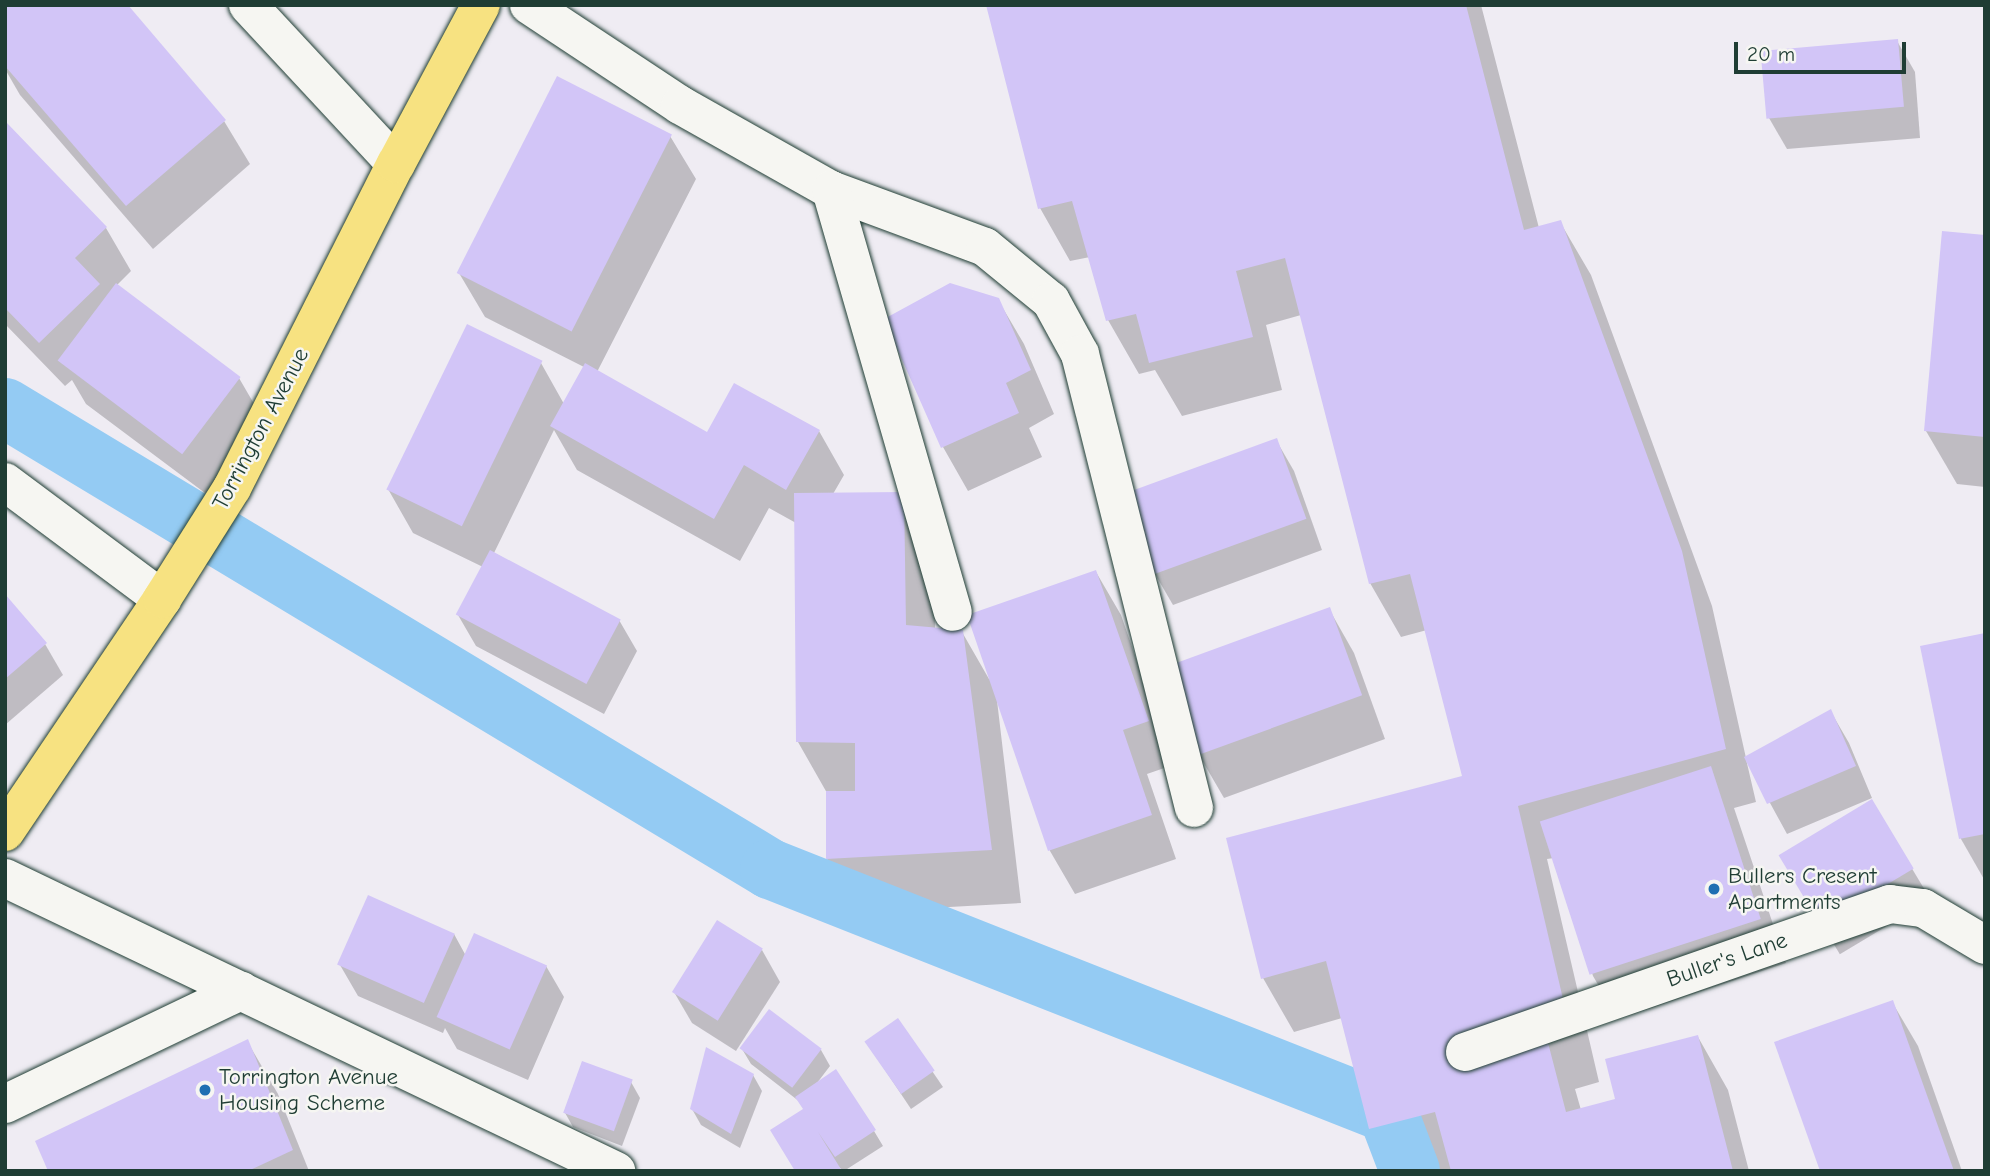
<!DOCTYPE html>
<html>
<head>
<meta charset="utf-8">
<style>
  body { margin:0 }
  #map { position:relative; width:1990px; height:1176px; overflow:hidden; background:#efecf3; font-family:"Comic Neue",sans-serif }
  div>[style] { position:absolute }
  .shadow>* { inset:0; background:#0003; transform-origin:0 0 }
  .canal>* { height:60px; margin:-30px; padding:0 30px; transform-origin:30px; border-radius:30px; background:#94cbf3 }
  .building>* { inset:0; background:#d2c5f7; transform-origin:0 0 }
  .roads { filter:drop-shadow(0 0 2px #1f3d34) drop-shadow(0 0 2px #1f3d34) }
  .minor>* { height:38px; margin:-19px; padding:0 19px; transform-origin:19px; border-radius:19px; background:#f6f6f2 }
  .major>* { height:38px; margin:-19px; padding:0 19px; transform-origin:19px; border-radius:19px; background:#f7e281 }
  .dots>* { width:19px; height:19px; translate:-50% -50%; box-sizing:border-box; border:4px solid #f6f6f2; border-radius:50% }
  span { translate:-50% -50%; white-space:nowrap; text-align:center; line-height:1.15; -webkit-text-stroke:5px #f6f6f2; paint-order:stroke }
  .street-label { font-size:23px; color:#1f3d34 }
  .poi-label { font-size:23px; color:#1f3d34 }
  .left { translate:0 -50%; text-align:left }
  .frame { position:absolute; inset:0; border:7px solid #1f3d34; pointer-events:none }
  .scale { position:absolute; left:1734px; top:42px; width:172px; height:32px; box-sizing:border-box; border:4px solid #1f3d34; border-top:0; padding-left:9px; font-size:21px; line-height:24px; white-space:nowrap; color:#1f3d34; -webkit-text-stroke:5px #f6f6f2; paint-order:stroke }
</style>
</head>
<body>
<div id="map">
  <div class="shadow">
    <div style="clip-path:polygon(5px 5px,224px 121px,250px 164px,153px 249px,20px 95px,5px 69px)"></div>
    <div style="clip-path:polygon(988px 5px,1481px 5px,1539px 228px,1560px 222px,1591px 275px,1712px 606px,1746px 758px,1831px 712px,1849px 743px,1872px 798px,1787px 834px,1746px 759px,1756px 802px,1734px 808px,1786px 963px,1618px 1019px,1593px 976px,1554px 858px,1547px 859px,1599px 1082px,1575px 1089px,1581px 1110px,1617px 1100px,1698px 1037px,1728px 1090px,1749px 1171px,1395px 1171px,1370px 1129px,1342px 1018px,1294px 1032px,1263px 978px,1465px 778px,1427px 630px,1401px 637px,1370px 583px,1301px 315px,1266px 325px,1282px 390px,1182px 416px,1155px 370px,1139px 374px,1108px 320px,1090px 257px,1070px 261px,1040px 208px)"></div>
    <div style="clip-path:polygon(1897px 41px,1915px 72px,1920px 138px,1787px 149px,1769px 118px)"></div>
    <div style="clip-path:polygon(7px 126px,106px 228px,131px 271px,116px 286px,239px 378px,264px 421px,209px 496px,86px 404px,72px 380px,65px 386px,5px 324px)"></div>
    <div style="clip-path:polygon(670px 136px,696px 179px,597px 372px,708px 434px,819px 431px,844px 475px,833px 494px,903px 494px,934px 547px,935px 630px,962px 632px,989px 679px,1096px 572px,1121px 615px,1173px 765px,1147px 774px,1176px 859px,1075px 894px,1050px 851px,996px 692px,1021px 903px,858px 912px,827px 859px,827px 793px,798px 742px,796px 523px,769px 508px,740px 561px,577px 470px,554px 430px,494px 553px,619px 620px,637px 651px,604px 714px,476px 646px,458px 615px,483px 567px,413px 533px,388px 489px,541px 363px,564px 404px,584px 367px,485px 317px,459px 273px)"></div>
    <div style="clip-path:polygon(1985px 237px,1985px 487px,1957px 484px,1926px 431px)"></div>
    <div style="clip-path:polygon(998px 300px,1024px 344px,1054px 414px,1029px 428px,1042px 457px,968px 491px,943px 447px,886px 320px)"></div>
    <div style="clip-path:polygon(1276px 440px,1294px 471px,1322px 550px,1173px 605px,1155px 574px)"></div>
    <div style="clip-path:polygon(5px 597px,45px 644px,63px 675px,5px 725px)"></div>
    <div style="clip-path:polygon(1329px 609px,1354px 653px,1385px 739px,1224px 798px,1199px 755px)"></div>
    <div style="clip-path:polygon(1985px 635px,1985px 881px,1961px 839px,1922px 647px)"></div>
    <div style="left:1872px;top:802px;width:114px;height:106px;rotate:59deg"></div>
    <div style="clip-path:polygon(454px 934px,466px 956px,546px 966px,564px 997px,528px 1080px,457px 1049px,445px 1028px,443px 1033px,358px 996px,340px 965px)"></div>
    <div style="clip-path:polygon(762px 950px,780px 982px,736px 1051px,692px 1023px,674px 992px)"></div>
    <div style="clip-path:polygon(1892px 1002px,1918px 1046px,1962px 1171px,1822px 1171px)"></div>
    <div style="clip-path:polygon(898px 1021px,943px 1087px,911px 1109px,877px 1058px)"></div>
    <div style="clip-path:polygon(247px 1041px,278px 1094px,309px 1171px,50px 1171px)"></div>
    <div style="clip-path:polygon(742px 1049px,821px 1050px,830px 1066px,817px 1083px,874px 1131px,883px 1146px,844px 1171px,836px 1165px,800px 1102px,751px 1064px)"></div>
    <div style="clip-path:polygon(753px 1075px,762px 1091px,740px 1148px,701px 1125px,692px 1109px)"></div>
    <div style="clip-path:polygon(631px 1082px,640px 1098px,622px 1146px,573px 1127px,564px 1111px)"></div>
  </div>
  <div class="canal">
    <div style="left:5px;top:408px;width:893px;rotate:31.07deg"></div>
    <div style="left:770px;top:869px;width:664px;rotate:21.55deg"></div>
    <div style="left:1388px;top:1113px;width:62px;rotate:69.2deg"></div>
  </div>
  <div class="building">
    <div style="clip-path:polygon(5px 5px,128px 5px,226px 120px,126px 206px,5px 66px)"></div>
    <div style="clip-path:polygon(986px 5px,1466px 5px,1524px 230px,1561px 220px,1682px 551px,1726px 749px,1518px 806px,1570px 1029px,1546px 1035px,1566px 1112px,1615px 1099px,1605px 1059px,1698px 1035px,1733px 1171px,1451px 1171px,1435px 1112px,1369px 1129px,1326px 961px,1261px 979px,1226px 838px,1462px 776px,1410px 574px,1369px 584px,1285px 258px,1236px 271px,1253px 337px,1149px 363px,1136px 314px,1106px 321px,1072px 201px,1038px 209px)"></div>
    <div style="left:1898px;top:39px;width:68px;height:138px;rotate:85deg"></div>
    <div style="left:557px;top:76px;width:129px;height:221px;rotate:27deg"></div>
    <div style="clip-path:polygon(7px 123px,107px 227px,75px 258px,100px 284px,39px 343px,5px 308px)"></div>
    <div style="clip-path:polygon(1942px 231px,1985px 235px,1985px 437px,1924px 431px)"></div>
    <div style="left:116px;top:283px;width:156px;height:97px;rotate:37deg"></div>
    <div style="clip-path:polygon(950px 283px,999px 298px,1031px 370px,1006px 383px,1019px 413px,941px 448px,884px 319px)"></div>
    <div style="left:467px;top:324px;width:84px;height:184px;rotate:26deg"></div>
    <div style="clip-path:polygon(585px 363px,707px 432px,734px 383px,820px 430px,786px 490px,744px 465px,714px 519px,550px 426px)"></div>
    <div style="left:1277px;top:438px;width:86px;height:163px;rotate:70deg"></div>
    <div style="clip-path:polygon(904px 492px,906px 625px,963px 630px,992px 850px,826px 859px,826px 791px,855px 791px,855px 743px,796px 742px,794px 493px)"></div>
    <div style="left:490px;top:550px;width:148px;height:73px;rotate:28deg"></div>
    <div style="clip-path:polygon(1096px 570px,1149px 721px,1123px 730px,1152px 815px,1048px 851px,967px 615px)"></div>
    <div style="clip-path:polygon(5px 594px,47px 643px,5px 679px)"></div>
    <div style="left:1330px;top:607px;width:94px;height:176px;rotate:70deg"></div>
    <div style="clip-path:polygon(1985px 633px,1985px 834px,1959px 839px,1920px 646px)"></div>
    <div style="clip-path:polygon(1831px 709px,1856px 766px,1767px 804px,1744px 757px)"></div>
    <div style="left:1711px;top:766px;width:161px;height:180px;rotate:72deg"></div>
    <div style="left:1872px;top:799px;width:81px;height:109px;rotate:59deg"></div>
    <div style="left:368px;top:895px;width:95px;height:76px;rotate:24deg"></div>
    <div style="left:717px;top:920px;width:54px;height:85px;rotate:32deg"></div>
    <div style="left:474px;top:933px;width:80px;height:92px;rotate:24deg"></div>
    <div style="clip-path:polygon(1893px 1000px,1954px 1171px,1820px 1171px,1774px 1042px)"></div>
    <div style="left:769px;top:1009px;width:66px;height:49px;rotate:37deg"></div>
    <div style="left:898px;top:1018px;width:64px;height:41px;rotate:55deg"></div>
    <div style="clip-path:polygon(248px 1039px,293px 1150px,248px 1171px,48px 1171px,35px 1141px)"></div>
    <div style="clip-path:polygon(706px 1047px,754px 1074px,731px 1134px,690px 1109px)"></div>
    <div style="left:582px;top:1061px;width:54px;height:55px;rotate:20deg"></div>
    <div style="clip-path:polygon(836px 1069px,876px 1130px,835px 1157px,818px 1132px,842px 1171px,795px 1171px,770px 1130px,803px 1109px,795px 1097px)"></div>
  </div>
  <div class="roads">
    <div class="minor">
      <div style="left:248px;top:5px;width:217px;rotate:47.1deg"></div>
      <div style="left:529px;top:5px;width:181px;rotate:33.5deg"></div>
      <div style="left:680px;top:105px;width:173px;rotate:29.4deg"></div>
      <div style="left:831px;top:190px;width:164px;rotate:20.3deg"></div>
      <div style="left:985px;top:247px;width:85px;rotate:39.3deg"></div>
      <div style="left:1051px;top:301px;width:60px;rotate:61.3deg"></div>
      <div style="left:1080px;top:354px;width:468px;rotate:75.9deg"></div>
      <div style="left:831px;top:190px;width:439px;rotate:73.9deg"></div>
      <div style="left:5px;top:482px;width:196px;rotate:36.7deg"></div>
      <div style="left:5px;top:878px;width:678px;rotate:25.62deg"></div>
      <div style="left:1465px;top:1052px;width:450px;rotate:-19.2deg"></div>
      <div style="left:1890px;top:904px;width:33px;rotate:7deg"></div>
      <div style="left:1923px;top:908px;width:72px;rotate:30.8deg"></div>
      <div style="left:5px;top:1104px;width:262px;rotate:-25.6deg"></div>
    </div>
    <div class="major">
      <div style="left:5px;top:832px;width:281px;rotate:-56deg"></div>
      <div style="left:162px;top:599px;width:131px;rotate:-57.8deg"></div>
      <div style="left:232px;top:488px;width:363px;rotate:-63.2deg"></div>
      <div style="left:396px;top:164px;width:180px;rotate:-61.9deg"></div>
    </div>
  </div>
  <div class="dots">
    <div style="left:1714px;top:889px;background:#1f6fb2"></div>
    <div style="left:205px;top:1090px;background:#1f6fb2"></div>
  </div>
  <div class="street-label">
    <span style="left:261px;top:429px;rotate:-62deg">Torrington Avenue</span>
    <span style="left:1727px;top:960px;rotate:-19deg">Buller's Lane</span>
  </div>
  <div class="poi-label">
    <span class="left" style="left:1728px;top:889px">Bullers Cresent<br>Apartments</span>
    <span class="left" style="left:219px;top:1090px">Torrington Avenue<br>Housing Scheme</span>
  </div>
  <div class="frame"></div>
  <div class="scale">20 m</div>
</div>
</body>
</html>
